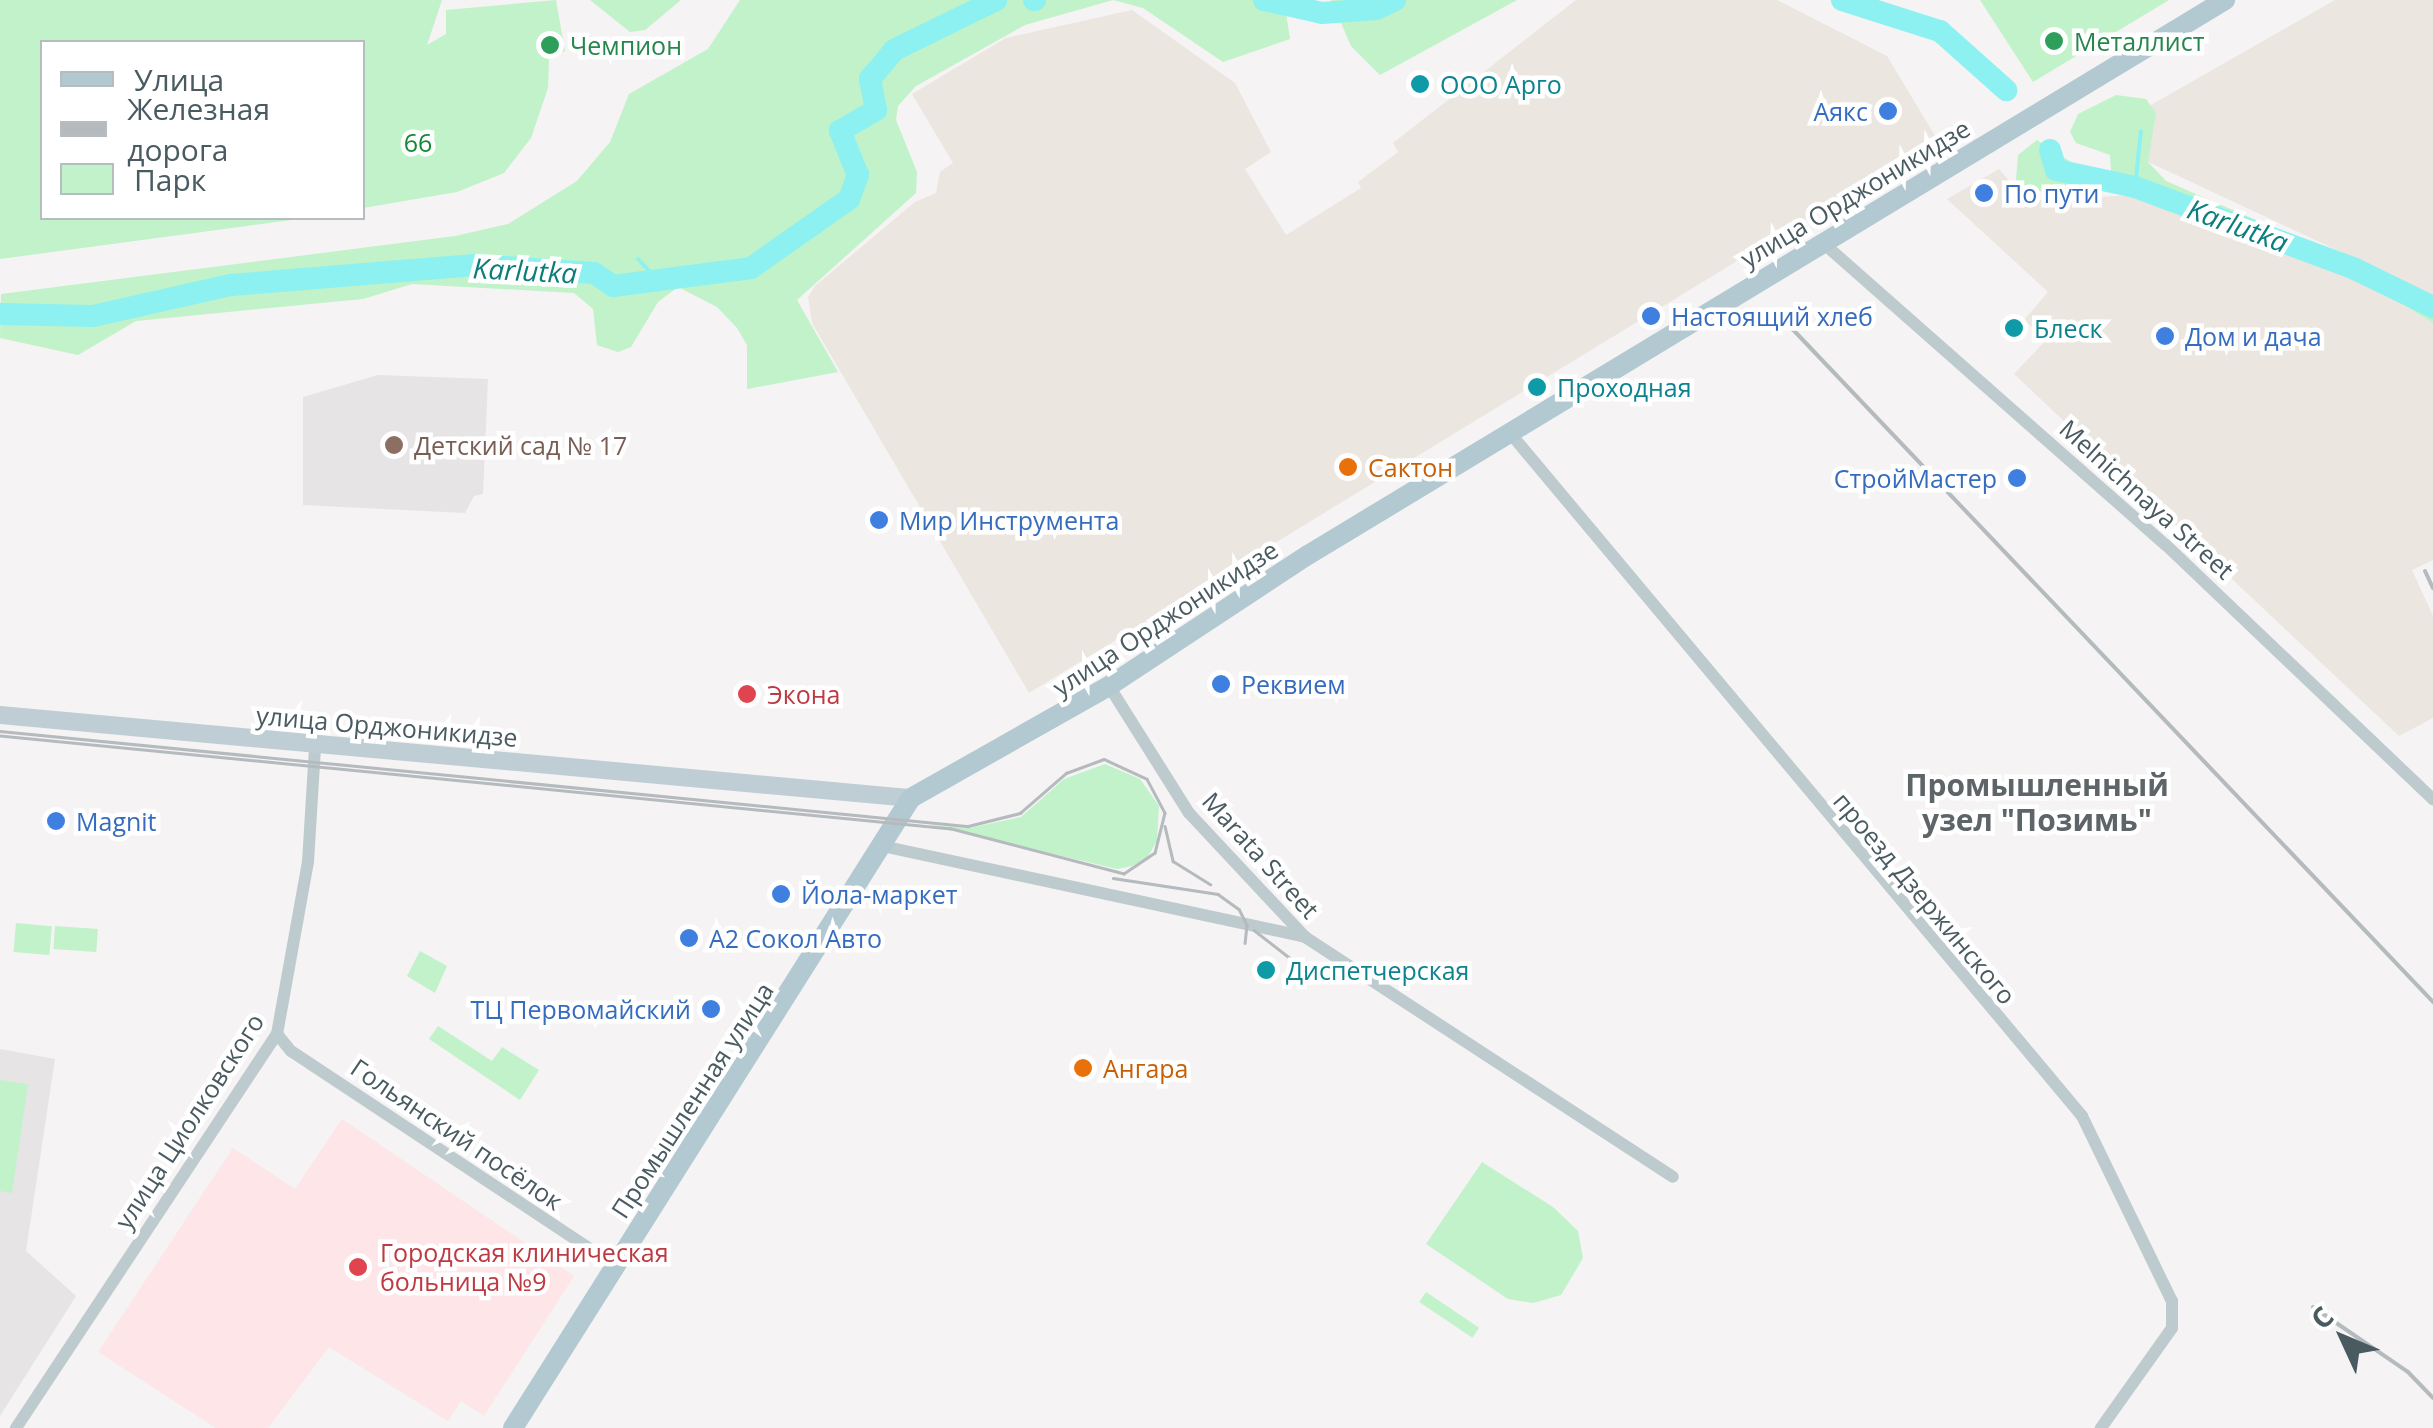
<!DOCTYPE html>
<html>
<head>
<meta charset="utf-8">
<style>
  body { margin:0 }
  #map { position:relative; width:2433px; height:1428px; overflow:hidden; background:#f5f3f3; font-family:"Open Sans",sans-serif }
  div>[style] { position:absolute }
  .commercial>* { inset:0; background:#ebe6e0 }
  .education>* { inset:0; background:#e6e4e5 }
  .medical>* { inset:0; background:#fde5e8 }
  .green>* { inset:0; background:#c1f2c9; transform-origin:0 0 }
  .stream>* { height:4px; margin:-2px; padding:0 2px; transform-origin:2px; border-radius:2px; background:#8cf1f0 }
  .river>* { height:22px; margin:-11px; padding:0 11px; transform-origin:11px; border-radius:11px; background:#8cf1f0 }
  .minor>* { height:12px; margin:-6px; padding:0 6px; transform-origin:6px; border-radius:6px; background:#bdcbcf }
  .secondary>* { height:18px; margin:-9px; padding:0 9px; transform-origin:9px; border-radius:9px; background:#beced4 }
  .primary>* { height:20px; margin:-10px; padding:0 10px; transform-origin:10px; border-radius:10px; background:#b2c9d2 }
  .tram>* { height:2.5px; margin:-1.25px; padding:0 1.25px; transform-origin:1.25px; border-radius:1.25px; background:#b4babd }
  .rail>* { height:4px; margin:-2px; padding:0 2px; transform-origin:2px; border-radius:2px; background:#b4babd }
  .dots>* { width:28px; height:28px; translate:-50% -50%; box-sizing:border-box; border:5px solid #fff; border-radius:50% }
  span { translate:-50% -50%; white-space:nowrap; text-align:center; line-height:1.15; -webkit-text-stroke:9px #fff; paint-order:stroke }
  .leisure-label { font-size:25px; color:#27864d }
  .left { translate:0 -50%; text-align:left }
  .culture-label { font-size:25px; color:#0d838f }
  .shop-label { font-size:25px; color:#366cbe }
  .right { translate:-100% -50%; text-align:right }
  .park-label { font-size:25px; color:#138934 }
  .street-label { font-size:25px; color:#495b61 }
  .education-label { font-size:25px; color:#785e54 }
  .food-label { font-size:25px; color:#c56008 }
  .health-label { font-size:25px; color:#be3a42 }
  .water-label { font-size:28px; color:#097e7c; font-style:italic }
  .quarter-label { font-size:30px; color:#5e6568; font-weight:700 }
  .legend { position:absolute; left:40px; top:40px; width:325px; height:180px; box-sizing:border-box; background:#fff; border:2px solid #b6bdc0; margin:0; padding:12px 18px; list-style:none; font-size:30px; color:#495b61 }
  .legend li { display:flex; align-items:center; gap:20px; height:50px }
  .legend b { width:50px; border:2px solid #b6bdc0 }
  .north { position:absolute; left:2293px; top:1288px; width:100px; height:100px; -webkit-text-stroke:8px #fff; paint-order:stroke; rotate:314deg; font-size:28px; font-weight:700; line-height:40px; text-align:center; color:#495b61 }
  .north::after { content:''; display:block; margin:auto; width:35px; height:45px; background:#495b61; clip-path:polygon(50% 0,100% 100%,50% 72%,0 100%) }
</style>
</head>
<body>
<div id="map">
  <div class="commercial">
    <div style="clip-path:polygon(1576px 0,1777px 0,1887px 56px,1937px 139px,1029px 693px,812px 323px,808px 297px,815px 286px,915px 202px,936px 193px,940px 172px,953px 163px,912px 94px,1006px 38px,1132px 10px,1235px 83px,1271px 152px,1245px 169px,1286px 235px,1361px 188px,1358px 182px,1398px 152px,1393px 143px)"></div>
    <div style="clip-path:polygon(2335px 0,2433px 0,2433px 295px,2125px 151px,2130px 117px)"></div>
    <div style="clip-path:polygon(1999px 169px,2026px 201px,2133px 195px,2253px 245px,2351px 273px,2433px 323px,2433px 560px,2412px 570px,2433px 616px,2433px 718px,2399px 736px,2014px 374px,2046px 340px,2024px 320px,2048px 292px,1947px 199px)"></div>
  </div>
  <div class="education">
    <div style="clip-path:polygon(378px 375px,488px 379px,483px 494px,474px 496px,465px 513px,303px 505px,303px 397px)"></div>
    <div style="clip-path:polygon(0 1049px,55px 1059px,26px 1251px,76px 1296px,0 1416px)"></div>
  </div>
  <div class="medical">
    <div style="clip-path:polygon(342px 1119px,574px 1276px,484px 1416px,461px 1401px,448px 1421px,329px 1347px,268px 1428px,216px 1428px,98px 1352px,233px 1148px,295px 1189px)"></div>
  </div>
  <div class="green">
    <div style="clip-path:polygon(0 0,442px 0,427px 45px,446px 34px,446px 10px,556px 0,565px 51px,549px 59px,548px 88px,531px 138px,504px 173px,457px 192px,363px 208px,362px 42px,42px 42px,42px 218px,306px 218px,0 259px)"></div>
    <div style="clip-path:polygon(590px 0,681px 0,645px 30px,630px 32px)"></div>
    <div style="clip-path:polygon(740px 0,1284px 0,1290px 39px,1223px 62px,1143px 8px,1113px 0,1025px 25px,916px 86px,898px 106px,896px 120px,917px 172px,916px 193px,797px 300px,838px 372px,747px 389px,747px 345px,737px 328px,717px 307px,678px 287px,658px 302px,631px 347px,618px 352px,597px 345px,593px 309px,574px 293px,412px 284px,363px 299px,136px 321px,78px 355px,0 338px,1px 294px,455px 236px,508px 224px,577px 181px,610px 142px,629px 94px,708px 49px)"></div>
    <div style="clip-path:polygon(1331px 0,1517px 0,1380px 75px,1351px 46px)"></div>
    <div style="clip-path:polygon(1980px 0,2169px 0,2033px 82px)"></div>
    <div style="clip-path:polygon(2116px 95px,2146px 99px,2156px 113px,2148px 162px,2166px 181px,2433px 297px,2433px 323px,2352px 273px,2253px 245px,2133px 195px,2091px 186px,2034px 192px,2016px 180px,2018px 155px,2037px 140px,2077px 166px,2104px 175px,2111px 170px,2110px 155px,2076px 143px,2070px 132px,2078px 114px)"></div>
    <div style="clip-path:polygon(1105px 764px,1140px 779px,1159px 806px,1157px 841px,1147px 858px,1132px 866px,1117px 869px,931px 825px,969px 828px,1021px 817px,1064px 779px)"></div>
    <div style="left:16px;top:923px;width:36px;height:29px;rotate:5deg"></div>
    <div style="left:55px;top:926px;width:43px;height:23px;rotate:4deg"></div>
    <div style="clip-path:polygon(420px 951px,447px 966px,435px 993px,407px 976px)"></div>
    <div style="clip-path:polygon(438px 1026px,492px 1061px,502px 1047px,539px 1070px,520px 1100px,429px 1039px)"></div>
    <div style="clip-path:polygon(0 1080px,28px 1084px,12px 1193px,0 1191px)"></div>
    <div style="clip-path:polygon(1482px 1162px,1553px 1207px,1578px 1231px,1583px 1258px,1561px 1295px,1533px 1303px,1508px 1299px,1426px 1244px)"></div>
    <div style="left:1426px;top:1292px;width:64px;height:12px;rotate:34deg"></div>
  </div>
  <div class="stream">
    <div style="left:2135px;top:187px;width:56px;rotate:-83.9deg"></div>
    <div style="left:638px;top:259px;width:25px;rotate:47deg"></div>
  </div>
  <div class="river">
    <div style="left:1034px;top:0;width:1px"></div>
    <div style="left:1264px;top:0;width:59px;rotate:12.6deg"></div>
    <div style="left:1322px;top:13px;width:54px;rotate:-4.2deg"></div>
    <div style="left:1376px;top:9px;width:21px;rotate:-25deg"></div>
    <div style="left:1842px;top:0;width:103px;rotate:17.6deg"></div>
    <div style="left:1940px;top:31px;width:89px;rotate:41.8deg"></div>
    <div style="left:2050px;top:150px;width:21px;rotate:73deg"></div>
    <div style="left:2056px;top:170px;width:81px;rotate:12.1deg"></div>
    <div style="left:2135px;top:187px;width:235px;rotate:20.4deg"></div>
    <div style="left:2355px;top:269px;width:87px;rotate:26deg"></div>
    <div style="left:0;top:314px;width:93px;rotate:1.2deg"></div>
    <div style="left:93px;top:316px;width:141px;rotate:-12.7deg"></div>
    <div style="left:231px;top:285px;width:244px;rotate:-4.7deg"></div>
    <div style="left:474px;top:265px;width:120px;rotate:3.8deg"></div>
    <div style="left:594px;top:273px;width:23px;rotate:34deg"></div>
    <div style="left:613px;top:286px;width:139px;rotate:-7.4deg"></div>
    <div style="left:751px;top:268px;width:120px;rotate:-35.1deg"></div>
    <div style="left:849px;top:199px;width:26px;rotate:-69deg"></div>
    <div style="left:858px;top:175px;width:48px;rotate:-112.2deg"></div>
    <div style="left:840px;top:131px;width:42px;rotate:-30.3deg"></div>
    <div style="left:876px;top:110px;width:32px;rotate:-101deg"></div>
    <div style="left:870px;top:79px;width:38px;rotate:-50deg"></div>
    <div style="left:894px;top:50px;width:114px;rotate:-26.1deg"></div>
  </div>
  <div class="minor">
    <div style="left:1822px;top:242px;width:458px;rotate:41.4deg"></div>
    <div style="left:2166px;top:545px;width:369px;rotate:43.6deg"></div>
    <div style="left:1510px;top:433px;width:891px;rotate:50.05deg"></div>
    <div style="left:2082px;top:1116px;width:206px;rotate:64.1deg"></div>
    <div style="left:2172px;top:1301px;width:27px;rotate:90deg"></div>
    <div style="left:2172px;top:1328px;width:123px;rotate:125.4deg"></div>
    <div style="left:1109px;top:686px;width:150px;rotate:57.8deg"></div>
    <div style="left:1189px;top:813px;width:170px;rotate:46.9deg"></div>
    <div style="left:1305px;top:937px;width:439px;rotate:33.1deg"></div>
    <div style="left:882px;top:846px;width:433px;rotate:12.1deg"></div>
    <div style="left:277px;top:1034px;width:22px;rotate:51deg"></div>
    <div style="left:291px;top:1051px;width:390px;rotate:33.5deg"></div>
    <div style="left:16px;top:1428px;width:473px;rotate:-56.5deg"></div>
    <div style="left:277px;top:1034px;width:175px;rotate:-79.8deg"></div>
    <div style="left:308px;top:862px;width:116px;rotate:-86.5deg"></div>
  </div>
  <div class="secondary">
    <div style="left:0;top:715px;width:915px;rotate:5.21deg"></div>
  </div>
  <div class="primary">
    <div style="left:513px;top:1428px;width:745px;rotate:-57.72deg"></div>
    <div style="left:911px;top:798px;width:227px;rotate:-29.5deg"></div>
    <div style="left:1109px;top:686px;width:238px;rotate:-33.4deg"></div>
    <div style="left:1308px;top:555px;width:1072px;rotate:-31.18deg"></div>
  </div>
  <div class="tram">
    <div style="left:0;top:731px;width:973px;rotate:5.61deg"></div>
    <div style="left:968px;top:826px;width:54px;rotate:-14deg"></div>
    <div style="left:1020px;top:813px;width:61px;rotate:-41deg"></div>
    <div style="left:1066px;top:773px;width:40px;rotate:-20.2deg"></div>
    <div style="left:1104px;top:759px;width:47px;rotate:24.9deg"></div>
    <div style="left:1147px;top:779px;width:38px;rotate:62deg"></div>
    <div style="left:1165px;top:813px;width:41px;rotate:104deg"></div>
    <div style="left:1155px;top:853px;width:37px;rotate:146deg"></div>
    <div style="left:1124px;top:874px;width:179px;rotate:-165.4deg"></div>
    <div style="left:951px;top:829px;width:956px;rotate:-174.41deg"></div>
    <div style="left:1165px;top:826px;width:36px;rotate:77deg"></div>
    <div style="left:1173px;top:861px;width:44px;rotate:31.9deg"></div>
    <div style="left:1113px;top:878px;width:106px;rotate:8.7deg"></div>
    <div style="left:1218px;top:894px;width:26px;rotate:36deg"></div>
    <div style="left:1239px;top:909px;width:18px;rotate:63deg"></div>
    <div style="left:1247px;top:925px;width:18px;rotate:96deg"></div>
    <div style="left:1254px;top:930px;width:57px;rotate:37.9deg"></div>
  </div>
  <div class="rail">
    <div style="left:1781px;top:317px;width:946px;rotate:46.41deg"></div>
    <div style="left:2425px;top:571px;width:19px;rotate:65deg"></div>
    <div style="left:2313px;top:1307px;width:115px;rotate:34.4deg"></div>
    <div style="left:2408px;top:1372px;width:36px;rotate:46deg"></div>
  </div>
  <div class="dots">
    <div style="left:2054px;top:41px;background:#2e9e5b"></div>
    <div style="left:550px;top:45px;background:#2e9e5b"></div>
    <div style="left:1420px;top:84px;background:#0f9aa8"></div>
    <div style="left:1888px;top:111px;background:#3f7fe0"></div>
    <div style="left:1984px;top:193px;background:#3f7fe0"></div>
    <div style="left:1651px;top:316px;background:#3f7fe0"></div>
    <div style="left:2014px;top:328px;background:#0f9aa8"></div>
    <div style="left:2165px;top:336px;background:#3f7fe0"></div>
    <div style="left:1537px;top:387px;background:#0f9aa8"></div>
    <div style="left:394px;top:445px;background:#8d6e63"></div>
    <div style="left:1348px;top:467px;background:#e8710a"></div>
    <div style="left:2017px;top:478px;background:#3f7fe0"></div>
    <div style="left:879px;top:520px;background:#3f7fe0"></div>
    <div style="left:1221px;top:684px;background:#3f7fe0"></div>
    <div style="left:747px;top:694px;background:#e0444e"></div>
    <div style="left:56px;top:821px;background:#3f7fe0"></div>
    <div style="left:781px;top:894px;background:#3f7fe0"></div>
    <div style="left:689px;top:938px;background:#3f7fe0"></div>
    <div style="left:1266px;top:970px;background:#0f9aa8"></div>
    <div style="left:711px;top:1009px;background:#3f7fe0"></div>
    <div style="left:1083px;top:1068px;background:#e8710a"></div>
    <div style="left:358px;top:1267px;background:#e0444e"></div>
  </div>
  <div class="leisure-label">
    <span class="left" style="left:2074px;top:41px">Металлист</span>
    <span class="left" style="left:570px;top:45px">Чемпион</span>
  </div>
  <div class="culture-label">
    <span class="left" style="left:1440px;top:84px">ООО Арго</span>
    <span class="left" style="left:2034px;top:328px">Блеск</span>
    <span class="left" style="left:1557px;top:387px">Проходная</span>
    <span class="left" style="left:1286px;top:970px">Диспетчерская</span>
  </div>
  <div class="shop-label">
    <span class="right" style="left:1868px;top:111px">Аякс</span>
    <span class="left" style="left:2004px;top:193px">По пути</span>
    <span class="left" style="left:1671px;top:316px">Настоящий хлеб</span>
    <span class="left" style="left:2185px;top:336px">Дом и дача</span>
    <span class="right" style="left:1997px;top:478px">СтройМастер</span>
    <span class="left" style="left:899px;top:520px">Мир Инструмента</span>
    <span class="left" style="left:1241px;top:684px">Реквием</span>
    <span class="left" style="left:76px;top:821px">Magnit</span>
    <span class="left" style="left:801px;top:894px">Йола-маркет</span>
    <span class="left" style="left:709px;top:938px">А2 Сокол Авто</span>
    <span class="right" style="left:691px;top:1009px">ТЦ Первомайский</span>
  </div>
  <div class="park-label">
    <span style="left:418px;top:142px">66</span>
  </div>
  <div class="street-label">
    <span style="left:1855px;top:193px;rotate:-31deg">улица Орджоникидзе</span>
    <span style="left:2147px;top:499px;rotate:42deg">Melnichnaya Street</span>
    <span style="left:1165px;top:618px;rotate:-33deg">улица Орджоникидзе</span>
    <span style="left:387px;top:726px;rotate:5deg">улица Орджоникидзе</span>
    <span style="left:1261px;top:855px;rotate:48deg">Marata Street</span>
    <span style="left:1925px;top:898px;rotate:50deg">проезд Дзержинского</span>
    <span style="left:692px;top:1100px;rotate:-57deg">Промышленная улица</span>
    <span style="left:189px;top:1121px;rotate:-57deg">улица Циолковского</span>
    <span style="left:457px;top:1134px;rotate:34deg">Гольянский посёлок</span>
  </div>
  <div class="education-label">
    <span class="left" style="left:414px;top:445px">Детский сад № 17</span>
  </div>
  <div class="food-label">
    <span class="left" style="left:1368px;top:467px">Сактон</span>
    <span class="left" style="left:1103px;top:1068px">Ангара</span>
  </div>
  <div class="health-label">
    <span class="left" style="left:767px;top:694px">Экона</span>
    <span class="left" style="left:380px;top:1267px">Городская клиническая<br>больница №9</span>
  </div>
  <div class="water-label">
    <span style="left:2238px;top:225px;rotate:20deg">Karlutka</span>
    <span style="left:525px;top:270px;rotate:3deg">Karlutka</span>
  </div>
  <div class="quarter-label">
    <span style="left:2037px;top:802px">Промышленный<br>узел "Позимь"</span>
  </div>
  <ul class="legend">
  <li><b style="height:12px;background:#b2c9d2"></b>Улица</li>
  <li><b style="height:12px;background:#b4babd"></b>Железная дорога</li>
  <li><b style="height:28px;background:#c1f2c9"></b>Парк</li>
  </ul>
  <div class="north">С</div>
</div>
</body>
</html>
